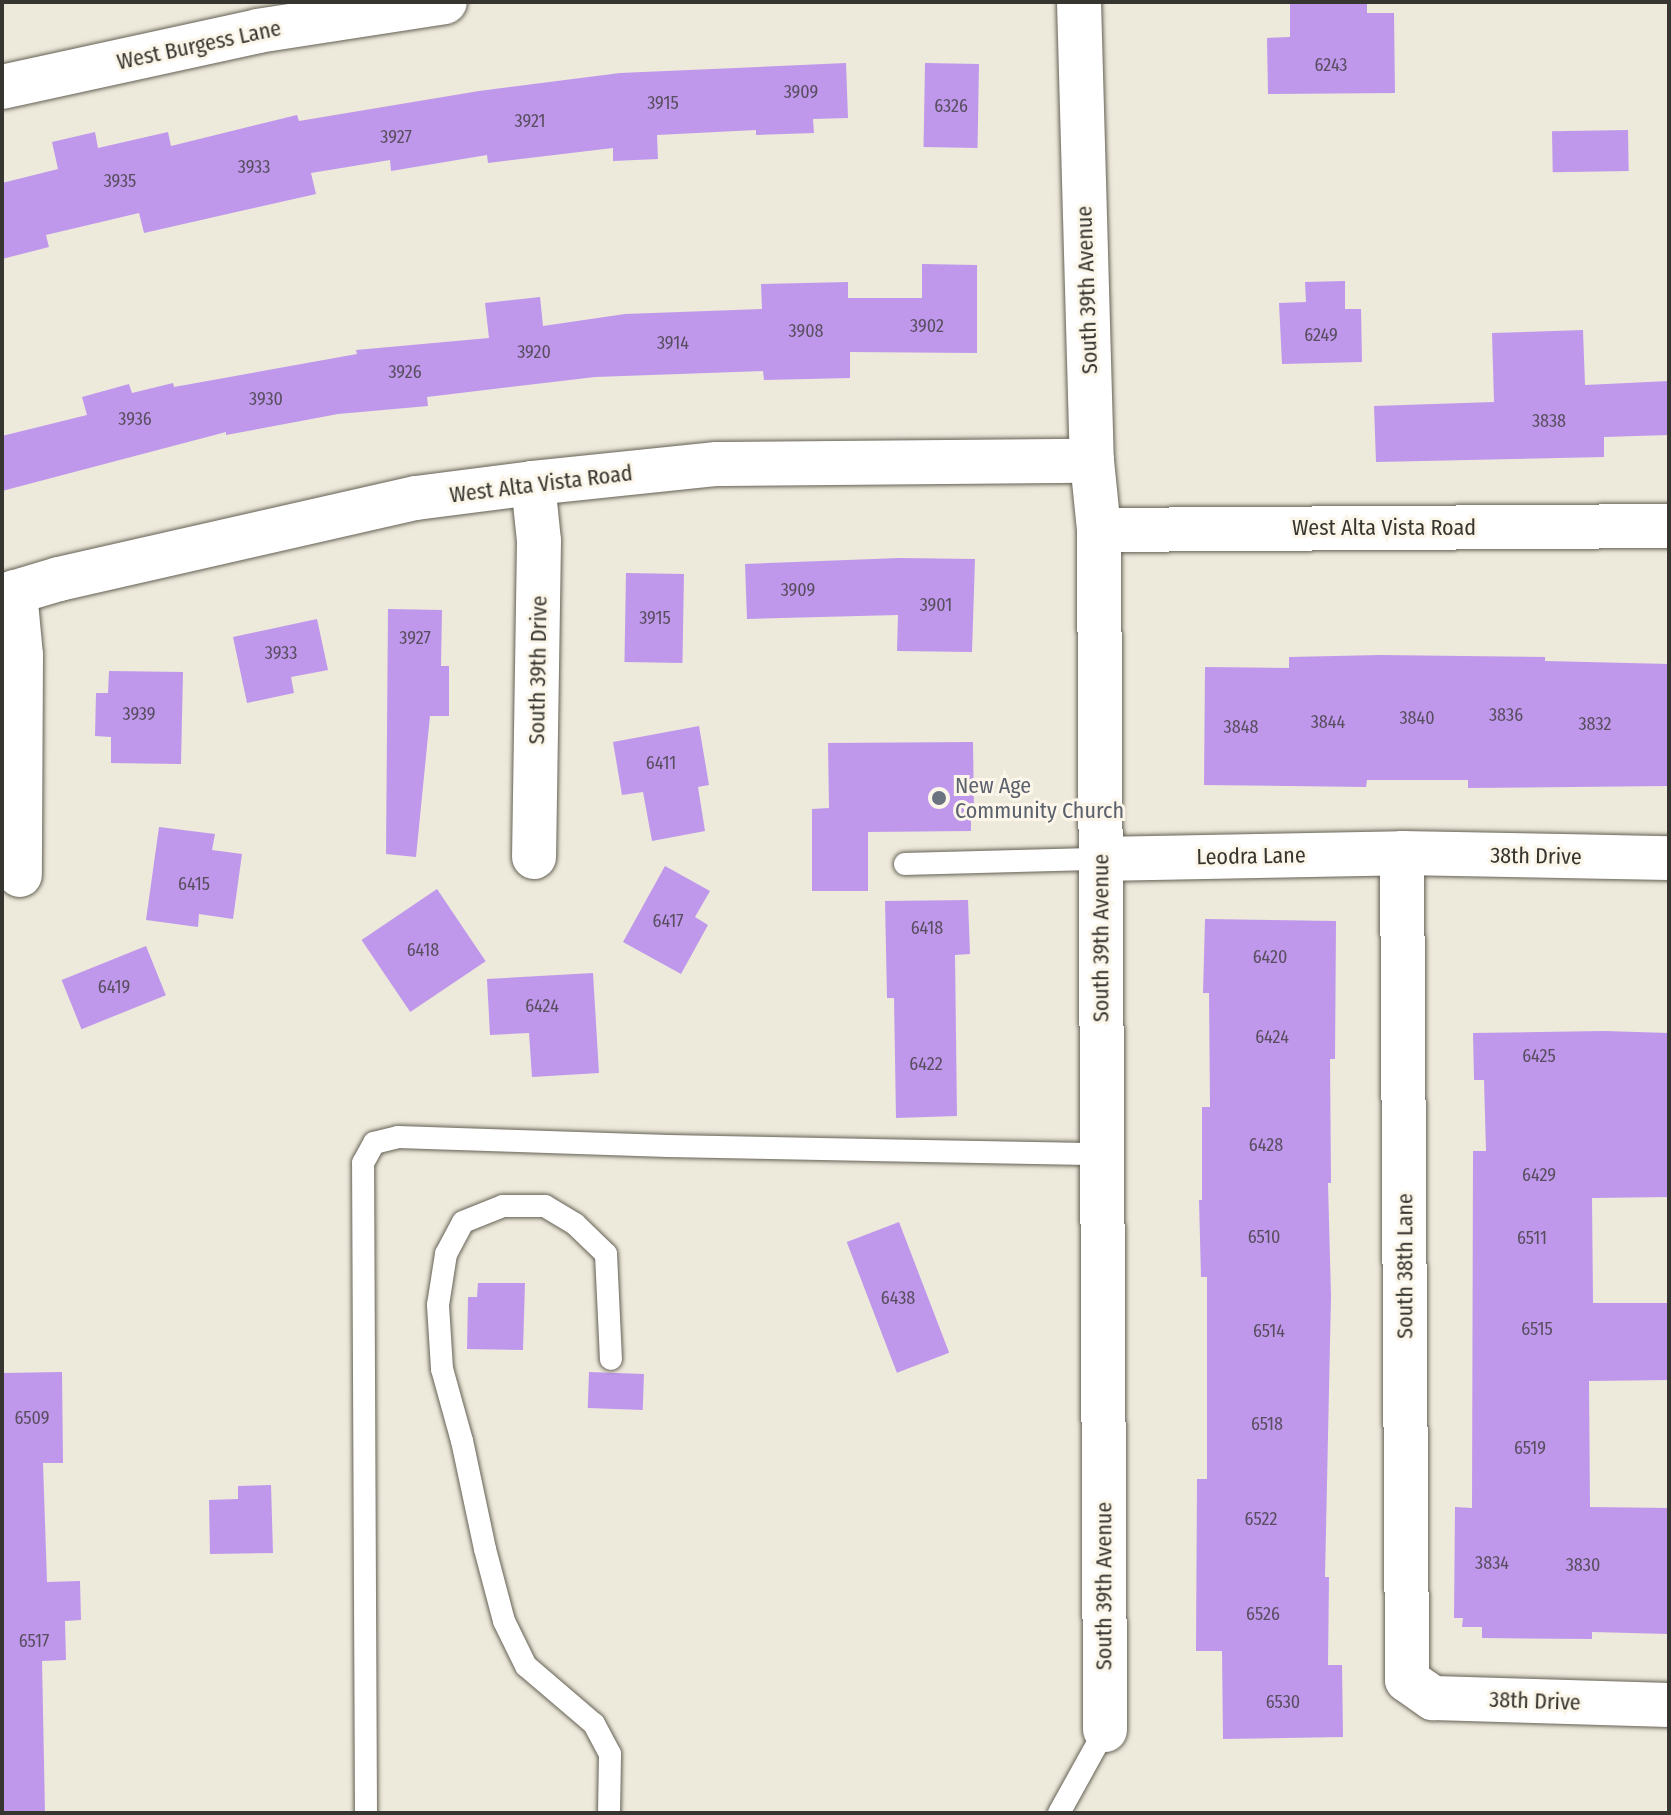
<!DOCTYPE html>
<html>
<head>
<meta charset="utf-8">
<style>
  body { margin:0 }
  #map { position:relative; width:1671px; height:1815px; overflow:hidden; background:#ede9db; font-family:"Fira Sans Condensed",sans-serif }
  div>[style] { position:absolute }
  .building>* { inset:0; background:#bf98ec; transform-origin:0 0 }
  .roads { filter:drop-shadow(0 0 2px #656155) drop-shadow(0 0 2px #656155) }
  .service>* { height:22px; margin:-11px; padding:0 11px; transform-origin:11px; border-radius:11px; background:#fff }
  .minor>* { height:44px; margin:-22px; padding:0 22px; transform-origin:22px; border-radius:22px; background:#fff }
  .dots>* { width:22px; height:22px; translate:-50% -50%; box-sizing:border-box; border:4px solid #fbf6e9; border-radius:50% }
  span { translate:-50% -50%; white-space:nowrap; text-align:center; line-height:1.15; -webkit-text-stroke:6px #fbf6e9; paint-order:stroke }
  .number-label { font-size:18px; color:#594e5f }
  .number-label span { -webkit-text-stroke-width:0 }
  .street-label { font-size:22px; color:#373530 }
  .worship-label { font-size:22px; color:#5b616d }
  .left { translate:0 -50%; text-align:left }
  .frame { position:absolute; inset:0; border:4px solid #373530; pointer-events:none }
</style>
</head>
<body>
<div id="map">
  <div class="building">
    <div style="clip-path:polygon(1290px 2px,1367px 2px,1367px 13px,1394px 13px,1395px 93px,1268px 94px,1267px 38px,1290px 37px)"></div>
    <div style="clip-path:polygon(846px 63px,848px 118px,813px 119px,814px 133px,756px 135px,756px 130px,657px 135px,658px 159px,613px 161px,613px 148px,488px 163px,487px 155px,391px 171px,390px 160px,311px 173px,316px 194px,144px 233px,139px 213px,46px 235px,49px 247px,2px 259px,2px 183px,58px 169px,52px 142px,95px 132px,98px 148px,168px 132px,171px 146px,297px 115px,299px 121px,479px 91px,620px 73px)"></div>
    <div style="left:925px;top:63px;width:54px;height:84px;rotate:1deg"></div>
    <div style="left:1628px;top:130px;width:41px;height:76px;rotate:89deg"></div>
    <div style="clip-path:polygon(922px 264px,977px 265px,977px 353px,850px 352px,850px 378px,764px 380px,763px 371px,595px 377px,427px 397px,428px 406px,338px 414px,226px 435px,226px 432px,2px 491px,2px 436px,87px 415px,82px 397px,129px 384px,132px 393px,173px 383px,174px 387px,357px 354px,356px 350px,489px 338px,485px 303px,540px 297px,543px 326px,625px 314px,762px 309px,761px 284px,848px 282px,848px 298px,922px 298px)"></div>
    <div style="clip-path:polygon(1345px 281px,1345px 309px,1361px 309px,1362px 362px,1282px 364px,1279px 303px,1306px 302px,1305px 282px)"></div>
    <div style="clip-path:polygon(1583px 330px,1585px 385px,1669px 381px,1669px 435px,1604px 437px,1604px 457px,1376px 462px,1374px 406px,1494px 402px,1492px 333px)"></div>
    <div style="clip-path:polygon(899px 558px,975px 559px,972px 652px,897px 651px,898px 615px,747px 619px,745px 564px)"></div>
    <div style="left:626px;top:573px;width:58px;height:89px;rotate:1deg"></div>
    <div style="clip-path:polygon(388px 609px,442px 610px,441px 666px,449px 666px,449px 716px,430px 716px,416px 857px,386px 854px)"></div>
    <div style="clip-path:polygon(317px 619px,328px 670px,291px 677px,294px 693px,247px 703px,233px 637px)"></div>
    <div style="clip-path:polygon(1380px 655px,1545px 657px,1545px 661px,1669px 664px,1669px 786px,1468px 788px,1468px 780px,1367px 780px,1366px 787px,1204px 785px,1205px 667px,1289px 668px,1289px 657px)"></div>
    <div style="clip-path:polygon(109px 671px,183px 672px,181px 764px,111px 763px,111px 737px,95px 736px,96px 693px,108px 693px)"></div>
    <div style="clip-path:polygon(699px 726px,709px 785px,698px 787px,705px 831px,652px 841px,643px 792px,622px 795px,613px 742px)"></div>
    <div style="clip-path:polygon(973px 742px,974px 814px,971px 814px,971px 831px,868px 832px,868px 891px,812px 891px,812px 809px,829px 808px,828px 743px)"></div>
    <div style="clip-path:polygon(159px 827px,215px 834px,212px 850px,242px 854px,233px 919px,199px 914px,198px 927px,146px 920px)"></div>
    <div style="clip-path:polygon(665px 866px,710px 891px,695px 917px,708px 925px,681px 974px,623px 942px)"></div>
    <div style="left:437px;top:889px;width:87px;height:91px;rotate:56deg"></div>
    <div style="clip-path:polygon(968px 900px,970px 954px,955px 955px,957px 1116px,896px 1118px,894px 998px,887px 998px,885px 901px)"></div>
    <div style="clip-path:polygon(1205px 919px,1336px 921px,1335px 1059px,1330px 1059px,1331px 1183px,1328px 1183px,1331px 1296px,1325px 1577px,1329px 1577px,1328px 1665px,1342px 1665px,1343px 1737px,1223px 1739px,1222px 1651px,1196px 1651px,1197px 1479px,1207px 1479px,1207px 1277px,1201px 1277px,1199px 1200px,1202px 1200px,1202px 1107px,1210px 1107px,1209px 993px,1203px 993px)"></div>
    <div style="left:146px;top:946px;width:53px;height:91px;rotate:68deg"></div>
    <div style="clip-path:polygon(593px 973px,599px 1073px,532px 1077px,529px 1033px,490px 1035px,487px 979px)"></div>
    <div style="clip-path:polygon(1604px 1031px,1669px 1033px,1669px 1197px,1592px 1198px,1593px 1303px,1669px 1303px,1669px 1380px,1589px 1381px,1590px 1507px,1669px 1508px,1669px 1634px,1592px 1632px,1592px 1639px,1482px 1638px,1482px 1627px,1462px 1627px,1463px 1618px,1454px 1618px,1455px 1507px,1472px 1508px,1473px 1151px,1486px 1151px,1484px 1080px,1474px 1080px,1473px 1033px)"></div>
    <div style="left:899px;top:1222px;width:140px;height:56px;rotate:69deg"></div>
    <div style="clip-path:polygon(478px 1283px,525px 1283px,523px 1350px,467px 1349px,468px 1297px,477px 1297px)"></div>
    <div style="clip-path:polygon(62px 1372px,63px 1463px,43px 1463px,47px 1582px,80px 1581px,81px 1620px,65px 1621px,66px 1660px,42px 1661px,45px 1813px,2px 1813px,2px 1373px)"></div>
    <div style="left:589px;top:1372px;width:55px;height:36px;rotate:2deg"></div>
    <div style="clip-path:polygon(271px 1485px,273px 1553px,210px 1554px,209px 1500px,238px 1499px,238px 1486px)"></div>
  </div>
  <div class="roads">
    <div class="service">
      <div style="left:905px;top:864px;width:195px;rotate:-1.5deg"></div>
      <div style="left:366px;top:1813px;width:650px;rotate:-90.26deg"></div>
      <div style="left:363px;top:1163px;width:23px;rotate:-61deg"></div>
      <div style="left:374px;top:1143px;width:25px;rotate:-14deg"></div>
      <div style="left:398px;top:1137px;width:270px;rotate:1.9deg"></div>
      <div style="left:668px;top:1146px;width:434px;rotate:1.1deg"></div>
      <div style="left:609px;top:1813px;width:59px;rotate:-89deg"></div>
      <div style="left:610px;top:1754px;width:34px;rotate:-118deg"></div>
      <div style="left:594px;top:1724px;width:89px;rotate:-139.5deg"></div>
      <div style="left:526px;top:1666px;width:50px;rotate:-116.1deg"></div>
      <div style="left:504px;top:1621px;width:74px;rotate:-104.8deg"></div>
      <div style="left:485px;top:1549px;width:110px;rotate:-102deg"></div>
      <div style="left:462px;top:1441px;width:75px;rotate:-105.5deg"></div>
      <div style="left:442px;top:1369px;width:64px;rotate:-93.6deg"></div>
      <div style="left:438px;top:1305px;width:52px;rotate:-81.1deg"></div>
      <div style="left:446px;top:1254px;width:36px;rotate:-62deg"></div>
      <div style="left:463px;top:1222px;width:43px;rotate:-21.8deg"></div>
      <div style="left:503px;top:1206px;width:42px"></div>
      <div style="left:545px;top:1206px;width:35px;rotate:31deg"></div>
      <div style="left:575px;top:1224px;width:43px;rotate:44.1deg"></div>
      <div style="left:606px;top:1254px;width:105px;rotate:87.3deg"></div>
      <div style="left:1059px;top:1813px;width:95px;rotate:-61deg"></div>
    </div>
    <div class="minor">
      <div style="left:1079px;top:2px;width:459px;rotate:88.4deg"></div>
      <div style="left:1092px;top:461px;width:69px;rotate:84.2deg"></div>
      <div style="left:1099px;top:530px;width:1200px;rotate:89.71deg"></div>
      <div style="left:2px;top:87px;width:262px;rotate:-12.3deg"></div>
      <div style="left:258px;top:31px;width:189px;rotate:-8.8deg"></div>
      <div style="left:533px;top:483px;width:58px;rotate:84.1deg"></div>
      <div style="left:539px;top:541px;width:316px;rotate:90.9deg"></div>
      <div style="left:1099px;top:530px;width:570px;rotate:-0.4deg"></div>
      <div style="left:15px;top:592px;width:63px;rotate:84.6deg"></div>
      <div style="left:21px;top:655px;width:220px;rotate:90.3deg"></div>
      <div style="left:2px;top:596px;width:59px;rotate:-16.6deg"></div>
      <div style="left:59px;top:579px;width:366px;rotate:-12.8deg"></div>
      <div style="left:416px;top:498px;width:118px;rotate:-7.3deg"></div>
      <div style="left:533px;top:483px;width:185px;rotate:-5.9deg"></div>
      <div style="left:717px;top:464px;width:375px;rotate:-0.5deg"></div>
      <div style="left:1402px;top:853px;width:827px;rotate:89.65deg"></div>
      <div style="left:1407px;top:1680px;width:32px;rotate:35deg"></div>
      <div style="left:1433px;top:1698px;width:236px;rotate:1.7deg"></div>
      <div style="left:1100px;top:859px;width:302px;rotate:-1.1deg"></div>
      <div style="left:1402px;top:853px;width:267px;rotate:1.1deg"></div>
    </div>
  </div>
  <div class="dots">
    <div style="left:939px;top:798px;background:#6b7280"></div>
  </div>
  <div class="number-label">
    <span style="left:1331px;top:65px">6243</span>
    <span style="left:801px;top:92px">3909</span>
    <span style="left:663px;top:103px">3915</span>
    <span style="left:951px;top:106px">6326</span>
    <span style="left:530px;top:121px">3921</span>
    <span style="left:396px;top:137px">3927</span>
    <span style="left:254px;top:167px">3933</span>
    <span style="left:120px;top:181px">3935</span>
    <span style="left:927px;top:326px">3902</span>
    <span style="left:806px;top:331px">3908</span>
    <span style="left:1321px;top:335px">6249</span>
    <span style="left:673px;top:343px">3914</span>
    <span style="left:534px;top:352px">3920</span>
    <span style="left:405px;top:372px">3926</span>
    <span style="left:266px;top:399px">3930</span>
    <span style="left:135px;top:419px">3936</span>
    <span style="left:1549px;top:421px">3838</span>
    <span style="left:798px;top:590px">3909</span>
    <span style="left:936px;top:605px">3901</span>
    <span style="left:655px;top:618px">3915</span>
    <span style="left:415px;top:638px">3927</span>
    <span style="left:281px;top:653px">3933</span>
    <span style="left:139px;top:714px">3939</span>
    <span style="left:1506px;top:715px">3836</span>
    <span style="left:1417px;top:718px">3840</span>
    <span style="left:1328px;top:722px">3844</span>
    <span style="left:1595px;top:724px">3832</span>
    <span style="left:1241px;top:727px">3848</span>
    <span style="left:661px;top:763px">6411</span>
    <span style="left:194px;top:884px">6415</span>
    <span style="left:668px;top:921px">6417</span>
    <span style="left:927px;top:928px">6418</span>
    <span style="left:423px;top:950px">6418</span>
    <span style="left:1270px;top:957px">6420</span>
    <span style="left:114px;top:987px">6419</span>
    <span style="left:542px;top:1006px">6424</span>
    <span style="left:1272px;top:1037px">6424</span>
    <span style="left:1539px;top:1056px">6425</span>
    <span style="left:926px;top:1064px">6422</span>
    <span style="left:1266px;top:1145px">6428</span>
    <span style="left:1539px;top:1175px">6429</span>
    <span style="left:1264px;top:1237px">6510</span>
    <span style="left:1532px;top:1238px">6511</span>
    <span style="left:898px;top:1298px">6438</span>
    <span style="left:1537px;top:1329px">6515</span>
    <span style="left:1269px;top:1331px">6514</span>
    <span style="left:32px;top:1418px">6509</span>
    <span style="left:1267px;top:1424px">6518</span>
    <span style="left:1530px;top:1448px">6519</span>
    <span style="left:1261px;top:1519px">6522</span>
    <span style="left:1492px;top:1563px">3834</span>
    <span style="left:1583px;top:1565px">3830</span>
    <span style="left:1263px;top:1614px">6526</span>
    <span style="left:34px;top:1641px">6517</span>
    <span style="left:1283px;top:1702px">6530</span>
  </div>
  <div class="street-label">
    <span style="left:199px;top:45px;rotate:-12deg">West Burgess Lane</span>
    <span style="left:1087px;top:290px;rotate:-92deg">South 39th Avenue</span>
    <span style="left:541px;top:484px;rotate:-7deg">West Alta Vista Road</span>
    <span style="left:1384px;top:528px">West Alta Vista Road</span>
    <span style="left:538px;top:670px;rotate:-89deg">South 39th Drive</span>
    <span style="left:1251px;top:856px;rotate:-1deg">Leodra Lane</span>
    <span style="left:1536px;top:856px;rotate:1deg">38th Drive</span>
    <span style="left:1101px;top:938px;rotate:-90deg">South 39th Avenue</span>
    <span style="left:1405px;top:1266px;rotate:-90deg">South 38th Lane</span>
    <span style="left:1104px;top:1586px;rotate:-90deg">South 39th Avenue</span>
    <span style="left:1535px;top:1701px;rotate:2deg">38th Drive</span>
  </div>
  <div class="worship-label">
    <span class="left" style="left:955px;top:798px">New Age<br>Community Church</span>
  </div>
  <div class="frame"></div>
</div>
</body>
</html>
